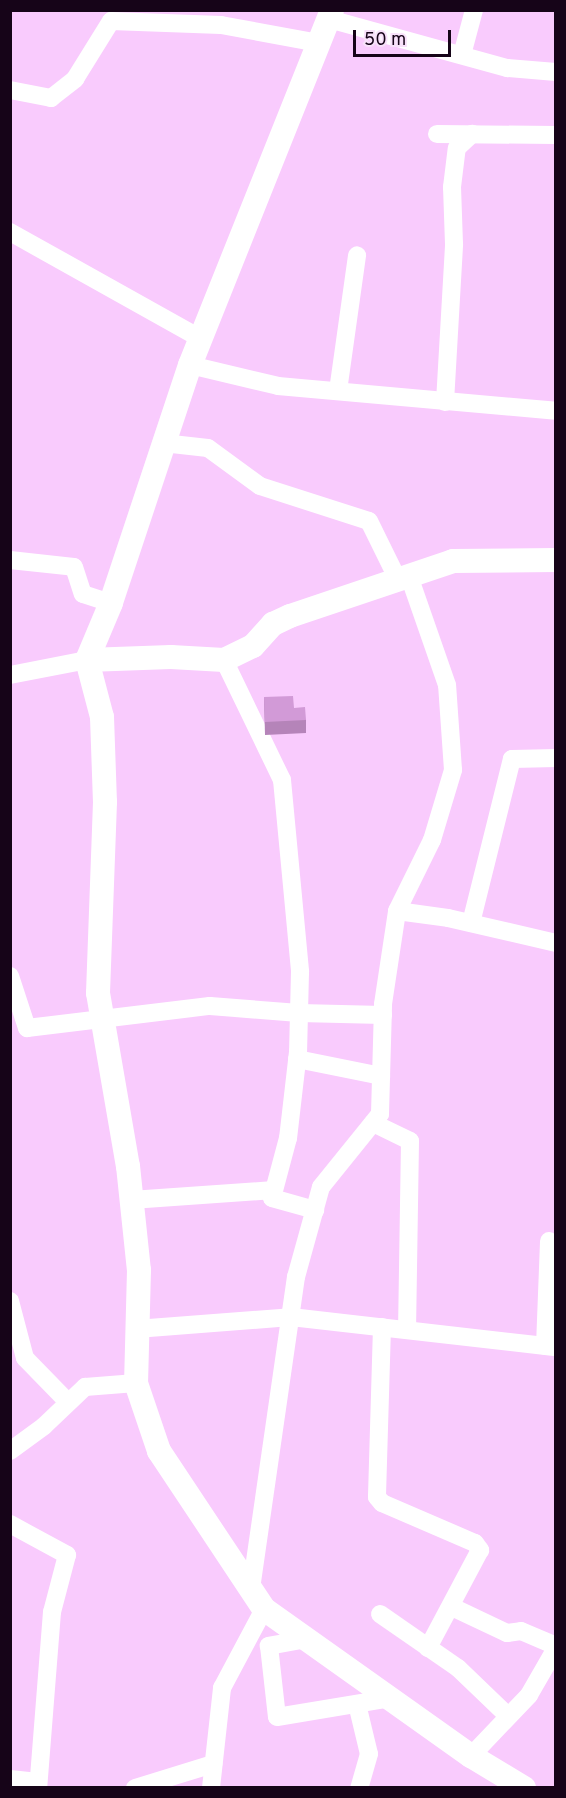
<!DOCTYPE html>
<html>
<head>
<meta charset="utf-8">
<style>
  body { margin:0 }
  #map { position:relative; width:566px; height:1798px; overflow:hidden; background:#f9cbfd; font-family:Overpass,sans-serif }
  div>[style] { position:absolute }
  .minor>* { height:18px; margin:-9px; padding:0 9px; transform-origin:9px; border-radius:9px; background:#fff }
  .major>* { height:24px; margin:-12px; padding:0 12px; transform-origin:12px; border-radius:12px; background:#fff }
  .wall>* { inset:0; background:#b584b9 }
  .building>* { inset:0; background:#d29ad7 }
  span { translate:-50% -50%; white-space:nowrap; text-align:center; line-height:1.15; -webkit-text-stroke:6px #f8e1fa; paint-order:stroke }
  .frame { position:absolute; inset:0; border:12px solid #160418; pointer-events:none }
  .scale { position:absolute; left:353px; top:30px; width:98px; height:27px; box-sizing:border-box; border:3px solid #160418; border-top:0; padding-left:8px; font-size:18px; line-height:21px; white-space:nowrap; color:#160418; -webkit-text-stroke:4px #f8e1fa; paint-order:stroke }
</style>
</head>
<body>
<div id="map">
  <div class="minor">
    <div style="left:329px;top:19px;width:185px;rotate:15.4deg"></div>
    <div style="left:507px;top:68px;width:49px;rotate:4.7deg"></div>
    <div style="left:462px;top:55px;width:47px;rotate:-75.1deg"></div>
    <div style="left:10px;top:90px;width:42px;rotate:11deg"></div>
    <div style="left:51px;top:98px;width:31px;rotate:-38deg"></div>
    <div style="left:75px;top:79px;width:68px;rotate:-58.2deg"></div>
    <div style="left:111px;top:21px;width:110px;rotate:2.1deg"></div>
    <div style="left:221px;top:25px;width:100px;rotate:10.4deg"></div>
    <div style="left:437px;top:134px;width:119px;rotate:0.5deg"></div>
    <div style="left:10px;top:232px;width:218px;rotate:29.2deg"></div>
    <div style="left:190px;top:365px;width:90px;rotate:13.4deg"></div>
    <div style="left:278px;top:386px;width:279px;rotate:5.1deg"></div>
    <div style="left:338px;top:391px;width:137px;rotate:-82deg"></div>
    <div style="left:445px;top:402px;width:158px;rotate:-86.7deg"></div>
    <div style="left:454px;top:244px;width:57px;rotate:-92deg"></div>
    <div style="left:452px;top:187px;width:39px;rotate:-83deg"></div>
    <div style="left:457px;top:148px;width:21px;rotate:-43deg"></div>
    <div style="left:163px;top:443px;width:45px;rotate:6.3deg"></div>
    <div style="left:208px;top:448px;width:64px;rotate:36.2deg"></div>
    <div style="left:260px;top:486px;width:114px;rotate:17.8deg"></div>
    <div style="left:369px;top:521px;width:66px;rotate:63.8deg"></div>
    <div style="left:10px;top:560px;width:64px;rotate:6.2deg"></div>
    <div style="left:74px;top:567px;width:28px;rotate:72deg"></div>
    <div style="left:83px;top:594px;width:29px;rotate:18deg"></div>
    <div style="left:224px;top:660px;width:133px;rotate:64.2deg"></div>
    <div style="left:282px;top:780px;width:193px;rotate:84.6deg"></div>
    <div style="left:300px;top:972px;width:80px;rotate:91.4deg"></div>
    <div style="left:298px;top:1052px;width:87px;rotate:96.6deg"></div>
    <div style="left:288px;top:1138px;width:62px;rotate:104.9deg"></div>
    <div style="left:272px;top:1198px;width:45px;rotate:15.6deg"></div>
    <div style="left:10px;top:675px;width:78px;rotate:-11deg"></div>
    <div style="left:397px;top:911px;width:51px;rotate:7.8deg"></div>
    <div style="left:448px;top:918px;width:111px;rotate:13deg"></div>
    <div style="left:471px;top:923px;width:169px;rotate:-76deg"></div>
    <div style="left:512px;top:759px;width:44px;rotate:-1.3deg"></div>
    <div style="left:10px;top:976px;width:55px;rotate:71.9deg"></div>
    <div style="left:27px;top:1028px;width:184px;rotate:-6.9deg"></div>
    <div style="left:210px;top:1006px;width:89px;rotate:4.5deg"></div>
    <div style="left:299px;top:1013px;width:84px;rotate:1.4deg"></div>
    <div style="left:297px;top:1059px;width:86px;rotate:11.4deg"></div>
    <div style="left:373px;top:1123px;width:41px;rotate:25.9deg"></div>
    <div style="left:410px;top:1141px;width:187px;rotate:90.9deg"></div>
    <div style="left:131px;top:1200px;width:143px;rotate:-4deg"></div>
    <div style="left:10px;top:1301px;width:59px;rotate:75.3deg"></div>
    <div style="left:25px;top:1358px;width:60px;rotate:45.7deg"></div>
    <div style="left:382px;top:1327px;width:170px;rotate:91.7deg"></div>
    <div style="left:377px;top:1497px;width:8px;rotate:50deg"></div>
    <div style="left:382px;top:1503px;width:101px;rotate:23.3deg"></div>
    <div style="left:475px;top:1543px;width:9px;rotate:54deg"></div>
    <div style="left:480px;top:1550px;width:111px;rotate:118deg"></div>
    <div style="left:136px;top:1329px;width:155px;rotate:-4.4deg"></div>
    <div style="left:291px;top:1317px;width:267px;rotate:6.5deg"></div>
    <div style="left:545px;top:1346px;width:105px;rotate:-87.8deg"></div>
    <div style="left:10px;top:1451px;width:42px;rotate:-36.3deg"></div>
    <div style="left:44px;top:1426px;width:57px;rotate:-43.6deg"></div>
    <div style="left:85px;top:1387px;width:51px;rotate:-4.5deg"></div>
    <div style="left:10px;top:1524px;width:65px;rotate:28.5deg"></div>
    <div style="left:67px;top:1555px;width:59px;rotate:104.7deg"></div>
    <div style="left:52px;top:1612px;width:177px;rotate:94.5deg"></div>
    <div style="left:251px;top:1589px;width:315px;rotate:-81.8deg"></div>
    <div style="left:296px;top:1277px;width:93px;rotate:-74.5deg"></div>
    <div style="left:321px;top:1187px;width:94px;rotate:-51.1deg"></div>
    <div style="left:380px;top:1114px;width:110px;rotate:-88.4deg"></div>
    <div style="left:383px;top:1004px;width:94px;rotate:-81.4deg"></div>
    <div style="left:397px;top:911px;width:79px;rotate:-63.8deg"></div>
    <div style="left:432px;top:840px;width:73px;rotate:-73.3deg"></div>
    <div style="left:453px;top:770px;width:85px;rotate:-94deg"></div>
    <div style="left:447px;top:685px;width:115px;rotate:-109.2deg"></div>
    <div style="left:452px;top:1607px;width:61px;rotate:25.3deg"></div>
    <div style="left:507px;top:1633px;width:14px;rotate:-8deg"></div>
    <div style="left:521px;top:1631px;width:38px;rotate:23deg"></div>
    <div style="left:380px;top:1614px;width:95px;rotate:34.7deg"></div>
    <div style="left:458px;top:1668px;width:69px;rotate:43.8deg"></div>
    <div style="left:307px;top:1639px;width:39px;rotate:170deg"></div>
    <div style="left:269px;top:1646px;width:71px;rotate:83.6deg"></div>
    <div style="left:277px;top:1717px;width:115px;rotate:-9.5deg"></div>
    <div style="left:357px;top:1704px;width:51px;rotate:76.5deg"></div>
    <div style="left:369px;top:1754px;width:35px;rotate:106deg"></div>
    <div style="left:471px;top:1756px;width:84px;rotate:-46.4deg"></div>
    <div style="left:529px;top:1695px;width:54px;rotate:-60.1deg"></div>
    <div style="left:10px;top:1779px;width:28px;rotate:6deg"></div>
    <div style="left:135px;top:1788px;width:82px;rotate:-17.1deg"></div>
    <div style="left:211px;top:1788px;width:101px;rotate:-83.7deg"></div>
    <div style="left:222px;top:1688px;width:89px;rotate:-62deg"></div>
  </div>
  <div class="major">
    <div style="left:332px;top:10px;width:382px;rotate:111.8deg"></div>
    <div style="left:190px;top:365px;width:251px;rotate:108.4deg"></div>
    <div style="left:111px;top:603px;width:62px;rotate:112.8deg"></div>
    <div style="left:87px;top:660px;width:59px;rotate:75.3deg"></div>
    <div style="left:102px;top:717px;width:85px;rotate:88deg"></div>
    <div style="left:105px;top:802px;width:191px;rotate:92.1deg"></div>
    <div style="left:98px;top:993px;width:176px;rotate:80.2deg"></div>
    <div style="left:128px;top:1166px;width:105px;rotate:84deg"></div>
    <div style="left:139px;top:1270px;width:113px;rotate:91.5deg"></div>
    <div style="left:136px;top:1383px;width:72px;rotate:71.3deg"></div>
    <div style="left:159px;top:1451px;width:190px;rotate:56.4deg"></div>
    <div style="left:264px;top:1609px;width:254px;rotate:35.4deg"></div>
    <div style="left:471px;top:1756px;width:62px;rotate:31.1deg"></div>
    <div style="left:87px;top:660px;width:84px;rotate:-2deg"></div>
    <div style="left:171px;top:657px;width:53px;rotate:3.2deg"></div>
    <div style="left:224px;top:660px;width:32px;rotate:-26deg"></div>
    <div style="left:253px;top:646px;width:30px;rotate:-48deg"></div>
    <div style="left:273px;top:624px;width:19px;rotate:-25deg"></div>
    <div style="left:290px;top:616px;width:172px;rotate:-18.6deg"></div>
    <div style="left:453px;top:561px;width:103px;rotate:-0.6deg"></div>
  </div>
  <div class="wall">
    <div style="clip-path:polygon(264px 697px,294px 708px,306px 720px,306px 733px,265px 735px)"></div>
  </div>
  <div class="building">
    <div style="clip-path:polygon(293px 696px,294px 708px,305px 707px,306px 720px,265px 722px,264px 697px)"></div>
  </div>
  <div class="frame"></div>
  <div class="scale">50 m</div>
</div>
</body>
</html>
